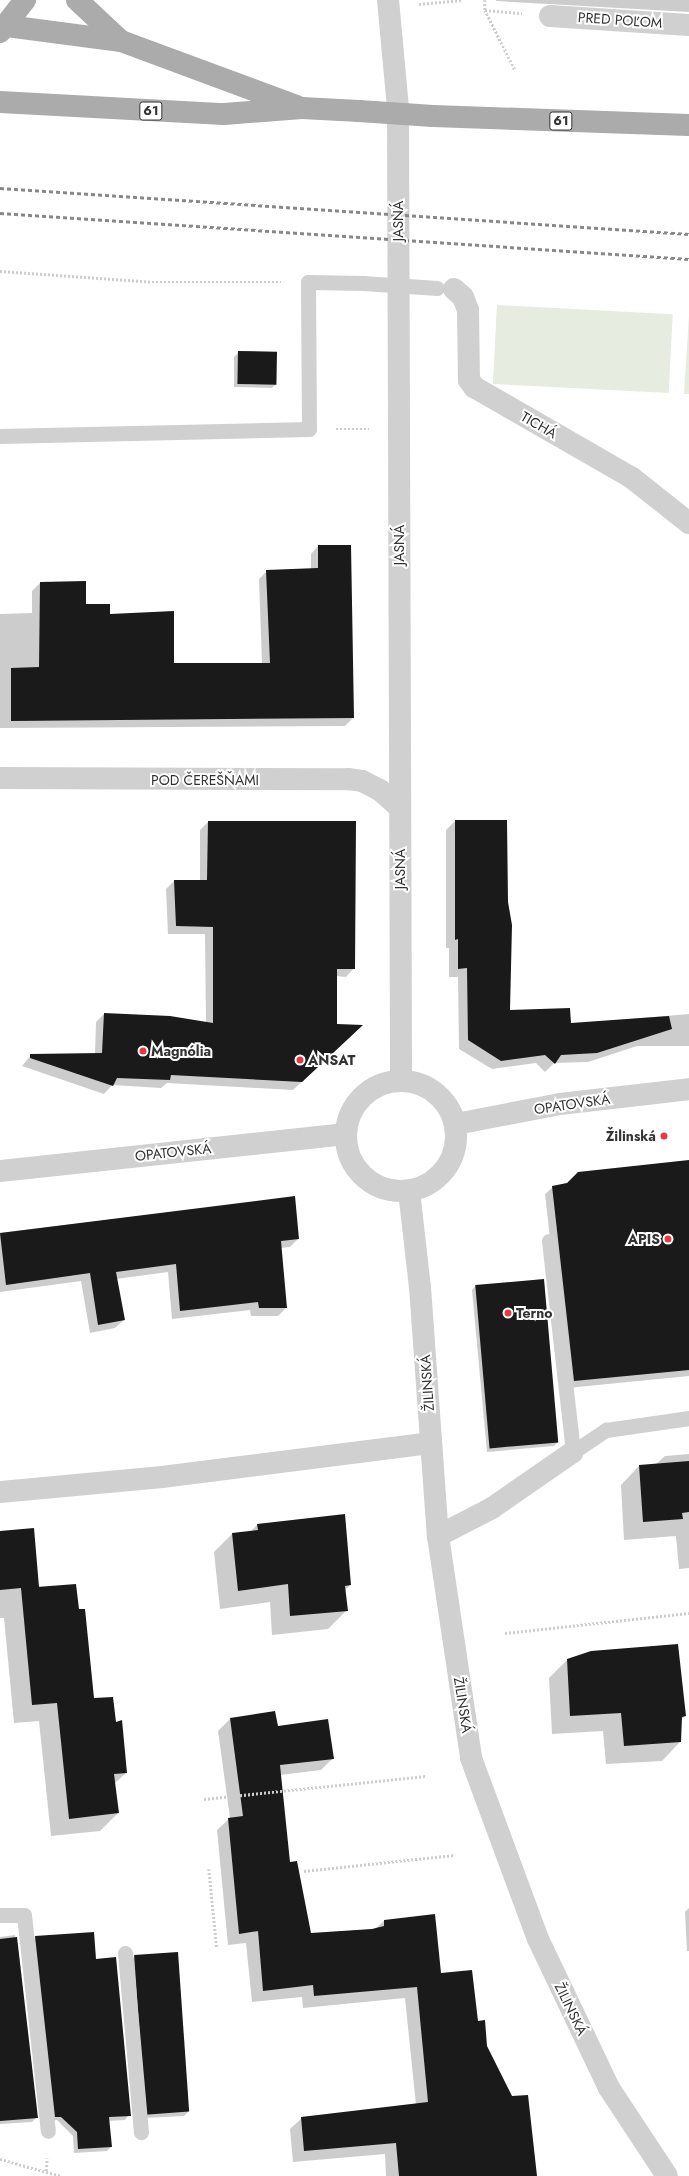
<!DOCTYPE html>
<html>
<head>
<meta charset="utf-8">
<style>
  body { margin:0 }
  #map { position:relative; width:689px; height:2176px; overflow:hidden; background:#fff; font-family:Jost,sans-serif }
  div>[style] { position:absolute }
  .green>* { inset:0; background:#e6ecdf; transform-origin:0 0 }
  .shadow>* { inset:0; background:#0003 }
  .building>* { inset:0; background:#1a1a1a; transform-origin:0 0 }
  .path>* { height:2.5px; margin-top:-1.25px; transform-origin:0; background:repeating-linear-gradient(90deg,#cdcdcd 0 2px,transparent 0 4px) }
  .lane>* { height:15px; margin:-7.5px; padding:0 7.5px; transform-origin:7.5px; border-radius:7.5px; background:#d0d0d0 }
  .street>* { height:22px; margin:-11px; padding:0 11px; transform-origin:11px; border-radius:11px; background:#d0d0d0 }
  .street>.ring { margin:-11px; padding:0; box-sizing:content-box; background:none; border:22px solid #d0d0d0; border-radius:50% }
  .primary>* { height:22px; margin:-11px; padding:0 11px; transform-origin:11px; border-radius:11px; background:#ababab }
  .rail>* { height:3px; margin-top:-1.5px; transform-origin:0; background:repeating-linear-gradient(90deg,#888 0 4px,transparent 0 7px) }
  .lane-bridge>* { height:15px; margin:-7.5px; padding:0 7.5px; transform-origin:7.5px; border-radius:7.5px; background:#d0d0d0 }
  .primary-bridge>* { height:22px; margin:-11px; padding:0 11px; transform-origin:11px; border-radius:11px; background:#ababab }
  .dots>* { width:11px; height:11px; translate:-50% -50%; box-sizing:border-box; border:2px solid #fff; border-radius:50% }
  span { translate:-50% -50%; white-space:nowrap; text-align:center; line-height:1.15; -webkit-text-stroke:4px #fff; paint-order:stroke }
  .shield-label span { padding:1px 3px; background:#fff; border:1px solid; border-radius:3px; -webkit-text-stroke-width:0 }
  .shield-label { font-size:13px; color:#333; font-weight:700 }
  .street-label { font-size:14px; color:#333 }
  .poi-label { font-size:14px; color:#333; font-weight:700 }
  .left { translate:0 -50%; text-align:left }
  .right { translate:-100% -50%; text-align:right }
</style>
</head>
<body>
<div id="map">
  <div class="green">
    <div style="left:497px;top:305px;width:176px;height:79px;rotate:3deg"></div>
    <div style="clip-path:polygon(689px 315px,689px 394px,684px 394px)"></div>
  </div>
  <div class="shadow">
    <div style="clip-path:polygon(689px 0,689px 12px,496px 1px,496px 0)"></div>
    <div style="clip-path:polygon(239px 352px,276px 384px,272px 388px,234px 387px,234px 357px)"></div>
    <div style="clip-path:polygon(318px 546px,350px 546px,353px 718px,345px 726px,0 728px,0 614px,32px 613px,32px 591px,40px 583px,109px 615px,173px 664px,262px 664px,259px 579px,267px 571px,311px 569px,311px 554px)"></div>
    <div style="clip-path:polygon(455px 821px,506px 821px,509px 1011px,571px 1024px,689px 1014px,689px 1046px,637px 1046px,588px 1062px,554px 1063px,545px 1072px,536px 1063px,492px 1069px,459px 1049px,458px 977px,449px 977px,449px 948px,446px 948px,446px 830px)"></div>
    <div style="clip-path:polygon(208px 822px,354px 968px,346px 977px,336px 976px,336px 1025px,354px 1033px,293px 1090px,167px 1083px,161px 1088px,112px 1085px,104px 1094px,22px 1066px,31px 1055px,95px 1054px,96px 1022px,104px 1014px,206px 1023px,205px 934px,168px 934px,166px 889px,174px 881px,200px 881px,200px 830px)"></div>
    <div style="clip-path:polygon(689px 1161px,689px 1376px,567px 1388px,545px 1194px,553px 1187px)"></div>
    <div style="clip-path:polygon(294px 1197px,298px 1239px,290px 1247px,280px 1248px,286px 1308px,278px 1316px,251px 1316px,250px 1310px,172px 1319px,168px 1272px,116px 1279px,124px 1320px,115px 1328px,90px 1333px,81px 1281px,0 1292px,0 1233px)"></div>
    <div style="clip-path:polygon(476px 1285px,558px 1442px,554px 1446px,487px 1452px,472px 1290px)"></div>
    <div style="clip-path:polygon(689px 1454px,689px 1568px,679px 1569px,676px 1536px,624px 1540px,621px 1485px,639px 1466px,655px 1465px,665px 1456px)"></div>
    <div style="clip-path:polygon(344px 1515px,350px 1585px,345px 1590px,347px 1610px,328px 1629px,272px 1635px,270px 1602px,220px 1609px,214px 1552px,232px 1534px,250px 1532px,257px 1525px)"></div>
    <div style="clip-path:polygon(0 1532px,38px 1588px,78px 1610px,93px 1699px,115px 1723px,126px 1773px,114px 1784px,118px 1813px,100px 1831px,51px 1836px,39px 1721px,14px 1723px,4px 1618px,0 1618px)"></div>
    <div style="clip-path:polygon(567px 1660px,685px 1716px,681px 1720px,680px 1742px,662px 1761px,606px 1764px,603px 1731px,552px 1734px,549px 1678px)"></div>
    <div style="clip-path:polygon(275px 1712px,277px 1728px,333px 1758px,321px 1770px,280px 1775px,289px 1863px,310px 1934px,375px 1929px,384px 1921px,440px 1974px,477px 2022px,536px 2176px,386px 2176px,385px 2154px,293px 2162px,290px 2129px,302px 2118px,416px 2105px,405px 1998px,303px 2008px,302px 1997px,252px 2002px,246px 1943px,228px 1945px,217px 1830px,230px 1818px,218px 1731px,230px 1719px)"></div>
    <div style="clip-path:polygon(689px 1908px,689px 1951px,687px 1951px,685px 1912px)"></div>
    <div style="clip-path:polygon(15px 1935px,36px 2118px,32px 2122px,0 2124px,0 1937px)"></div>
    <div style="clip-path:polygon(36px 1937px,95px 1960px,129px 2115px,125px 2120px,108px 2121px,111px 2147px,107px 2151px,74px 2153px,73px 2136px,57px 2120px,52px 2121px,32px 1941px)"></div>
    <div style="clip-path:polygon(135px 1956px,188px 2112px,184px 2116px,145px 2118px,131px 1960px)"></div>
  </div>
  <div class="building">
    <div style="left:238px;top:351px;width:39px;height:33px;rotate:1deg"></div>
    <div style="clip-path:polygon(318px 545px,351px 545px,354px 718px,11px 721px,11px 668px,39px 667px,40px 582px,86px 581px,86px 604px,110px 604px,110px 614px,174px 611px,174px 663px,270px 663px,266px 570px,318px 568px)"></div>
    <div style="clip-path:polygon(455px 820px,507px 820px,508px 902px,512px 925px,510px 1010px,570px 1008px,571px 1023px,669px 1016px,672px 1029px,597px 1053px,561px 1055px,555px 1064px,545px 1055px,501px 1061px,468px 1040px,467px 968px,458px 969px,458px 939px,455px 940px)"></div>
    <div style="clip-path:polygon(208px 821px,356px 821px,355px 969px,337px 969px,337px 1024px,363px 1025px,302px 1082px,171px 1075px,170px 1080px,117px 1078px,113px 1086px,30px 1058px,30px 1054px,102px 1053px,104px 1013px,170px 1016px,213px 1023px,213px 927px,176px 926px,174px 880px,207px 880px)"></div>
    <div style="clip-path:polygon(689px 1160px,689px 1370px,574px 1381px,552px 1186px,567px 1183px,578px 1172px)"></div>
    <div style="clip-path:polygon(295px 1196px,299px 1239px,281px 1241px,287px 1308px,259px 1308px,258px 1302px,180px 1311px,176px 1264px,116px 1272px,125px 1320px,98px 1325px,90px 1273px,6px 1285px,0 1233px)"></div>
    <div style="left:544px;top:1279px;width:164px;height:69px;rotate:85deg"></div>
    <div style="clip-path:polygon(689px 1461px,689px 1512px,682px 1513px,683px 1519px,643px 1522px,639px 1465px)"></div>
    <div style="clip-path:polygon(345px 1514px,351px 1585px,345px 1586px,348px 1611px,290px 1616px,288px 1584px,238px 1591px,232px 1533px,258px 1530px,257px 1524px)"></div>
    <div style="clip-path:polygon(34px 1528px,39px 1587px,24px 1588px,76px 1584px,79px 1609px,85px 1609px,94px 1698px,113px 1697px,116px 1722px,122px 1720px,127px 1773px,114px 1774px,119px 1813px,69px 1819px,57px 1703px,32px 1705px,21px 1588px,0 1590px,0 1531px)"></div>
    <div style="clip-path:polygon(678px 1644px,686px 1716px,682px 1717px,681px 1742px,624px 1746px,621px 1713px,570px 1716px,567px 1659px,591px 1651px)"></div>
    <div style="clip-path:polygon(275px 1711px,278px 1726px,328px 1719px,334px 1759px,280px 1765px,290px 1862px,297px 1861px,311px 1933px,372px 1929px,384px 1926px,384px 1920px,435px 1914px,441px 1973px,472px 1970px,478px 2021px,485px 2020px,487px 2046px,512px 2096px,528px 2095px,537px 2176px,399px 2176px,396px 2143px,304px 2151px,301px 2117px,428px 2102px,417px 1987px,314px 1996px,313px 1985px,263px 1991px,258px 1931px,239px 1934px,228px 1818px,243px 1816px,230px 1718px)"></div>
    <div style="clip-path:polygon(94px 1932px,96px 1959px,116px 1957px,131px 2116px,109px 2117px,112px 2147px,78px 2149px,77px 2132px,61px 2117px,55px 2117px,35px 1936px)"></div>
    <div style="clip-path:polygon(17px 1937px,38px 2118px,0 2121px,0 1939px)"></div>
    <div style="left:178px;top:1952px;width:160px;height:44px;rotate:86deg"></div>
  </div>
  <div class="path">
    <div style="left:485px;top:0;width:10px;rotate:90deg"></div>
    <div style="left:485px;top:10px;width:67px;rotate:63.4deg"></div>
    <div style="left:419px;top:4px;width:43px;rotate:-5.3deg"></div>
    <div style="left:485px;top:10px;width:37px;rotate:5deg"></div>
    <div style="left:0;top:271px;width:152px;rotate:4.1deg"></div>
    <div style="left:152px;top:282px;width:129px"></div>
    <div style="left:336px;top:429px;width:33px"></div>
    <div style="left:505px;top:1633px;width:185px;rotate:-6.2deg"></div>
    <div style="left:204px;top:1799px;width:223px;rotate:-5.9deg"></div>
    <div style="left:209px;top:1869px;width:80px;rotate:84.3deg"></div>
    <div style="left:304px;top:1871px;width:151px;rotate:-6.1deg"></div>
    <div style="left:0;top:2159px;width:63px;rotate:15.6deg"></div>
    <div style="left:46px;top:2171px;width:13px;rotate:-86deg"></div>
  </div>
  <div class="lane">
    <div style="left:0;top:436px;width:309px;rotate:-1.3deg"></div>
    <div style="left:309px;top:429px;width:147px;rotate:-90.4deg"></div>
    <div style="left:308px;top:282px;width:55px;rotate:1deg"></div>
    <div style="left:549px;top:1241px;width:212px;rotate:83.5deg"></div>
    <div style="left:573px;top:1452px;width:40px;rotate:-34deg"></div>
    <div style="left:606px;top:1430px;width:84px;rotate:-8.2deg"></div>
    <div style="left:0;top:1915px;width:24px"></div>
    <div style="left:24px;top:1915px;width:217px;rotate:83.7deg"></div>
    <div style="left:125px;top:1953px;width:180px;rotate:84.9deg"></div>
  </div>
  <div class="street">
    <div style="left:388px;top:0;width:108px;rotate:84.7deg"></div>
    <div style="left:398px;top:108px;width:973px;rotate:89.82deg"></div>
    <div style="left:550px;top:16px;width:139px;rotate:3.7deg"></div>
    <div style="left:454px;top:289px;width:12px;rotate:42deg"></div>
    <div style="left:463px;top:297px;width:14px;rotate:69deg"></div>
    <div style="left:468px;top:310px;width:70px;rotate:89.2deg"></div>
    <div style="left:469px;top:380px;width:9px;rotate:54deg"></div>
    <div style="left:474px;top:387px;width:182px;rotate:29.9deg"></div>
    <div style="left:632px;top:478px;width:73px;rotate:38.3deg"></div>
    <div style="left:0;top:778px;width:348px;rotate:0.2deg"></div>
    <div style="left:348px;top:779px;width:14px;rotate:8deg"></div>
    <div style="left:362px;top:781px;width:20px;rotate:27deg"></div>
    <div style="left:380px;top:790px;width:27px;rotate:42deg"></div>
    <div class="ring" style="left:346px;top:1081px;width:88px;height:88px"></div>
    <div style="left:456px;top:1124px;width:106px;rotate:-10.9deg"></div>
    <div style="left:560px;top:1104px;width:130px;rotate:-6.6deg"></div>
    <div style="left:0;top:1171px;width:348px;rotate:-6.1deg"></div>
    <div style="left:409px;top:1191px;width:97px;rotate:83.5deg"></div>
    <div style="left:420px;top:1287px;width:250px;rotate:85.9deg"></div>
    <div style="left:438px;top:1536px;width:224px;rotate:81.5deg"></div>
    <div style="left:471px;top:1758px;width:193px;rotate:69.7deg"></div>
    <div style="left:538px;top:1939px;width:165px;rotate:64.5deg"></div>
    <div style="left:609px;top:2088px;width:105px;rotate:56.6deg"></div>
    <div style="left:0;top:1492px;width:163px;rotate:-5.3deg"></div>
    <div style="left:162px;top:1477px;width:270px;rotate:-7.2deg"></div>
    <div style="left:438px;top:1536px;width:61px;rotate:-27.4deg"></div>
    <div style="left:492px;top:1508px;width:98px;rotate:-34.7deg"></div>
  </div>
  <div class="primary">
    <div style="left:77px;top:0;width:60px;rotate:43deg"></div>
    <div style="left:7px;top:26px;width:115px;rotate:7.5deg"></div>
    <div style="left:121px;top:41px;width:188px;rotate:20.3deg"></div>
    <div style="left:0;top:32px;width:41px;rotate:-52deg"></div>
    <div style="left:0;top:102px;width:224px;rotate:3.1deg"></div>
    <div style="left:224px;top:114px;width:78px;rotate:-4.4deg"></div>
    <div style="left:302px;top:108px;width:57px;rotate:3deg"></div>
    <div style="left:433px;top:116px;width:256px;rotate:2deg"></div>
  </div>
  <div class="rail">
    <div style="left:0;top:188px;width:691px;rotate:3.82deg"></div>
    <div style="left:0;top:213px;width:691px;rotate:3.82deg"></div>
  </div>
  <div class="lane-bridge">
    <div style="left:363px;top:283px;width:74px;rotate:3.9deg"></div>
  </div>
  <div class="primary-bridge">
    <div style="left:359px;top:111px;width:74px;rotate:3.9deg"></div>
  </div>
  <div class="dots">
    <div style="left:143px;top:1051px;background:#e63946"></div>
    <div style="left:300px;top:1060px;background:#e63946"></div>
    <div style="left:664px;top:1136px;background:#e63946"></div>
    <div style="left:668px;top:1239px;background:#e63946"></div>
    <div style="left:508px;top:1313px;background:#e63946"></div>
  </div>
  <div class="shield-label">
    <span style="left:151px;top:111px">61</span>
    <span style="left:561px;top:121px">61</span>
  </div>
  <div class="street-label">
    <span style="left:620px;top:20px;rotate:4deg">PRED POĽOM</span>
    <span style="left:398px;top:221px;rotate:-90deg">JASNÁ</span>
    <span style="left:539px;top:425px;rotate:30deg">TICHÁ</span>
    <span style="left:399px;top:545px;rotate:-90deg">JASNÁ</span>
    <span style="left:205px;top:780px">POD ČEREŠŇAMI</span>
    <span style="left:400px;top:869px;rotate:-90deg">JASNÁ</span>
    <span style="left:572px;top:1104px;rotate:-8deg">OPATOVSKÁ</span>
    <span style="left:173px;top:1152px;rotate:-6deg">OPATOVSKÁ</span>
    <span style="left:427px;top:1383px;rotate:-94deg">ŽILINSKÁ</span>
    <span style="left:463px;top:1705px;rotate:81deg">ŽILINSKÁ</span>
    <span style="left:571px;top:2009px;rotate:64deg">ŽILINSKÁ</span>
  </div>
  <div class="poi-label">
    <span class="left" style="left:151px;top:1051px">Magnólia</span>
    <span class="left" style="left:308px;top:1060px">ANSAT</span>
    <span class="right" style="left:656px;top:1136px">Žilinská</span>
    <span class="right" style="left:660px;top:1239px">APIS</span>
    <span class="left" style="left:516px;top:1313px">Terno</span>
  </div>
</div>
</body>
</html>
